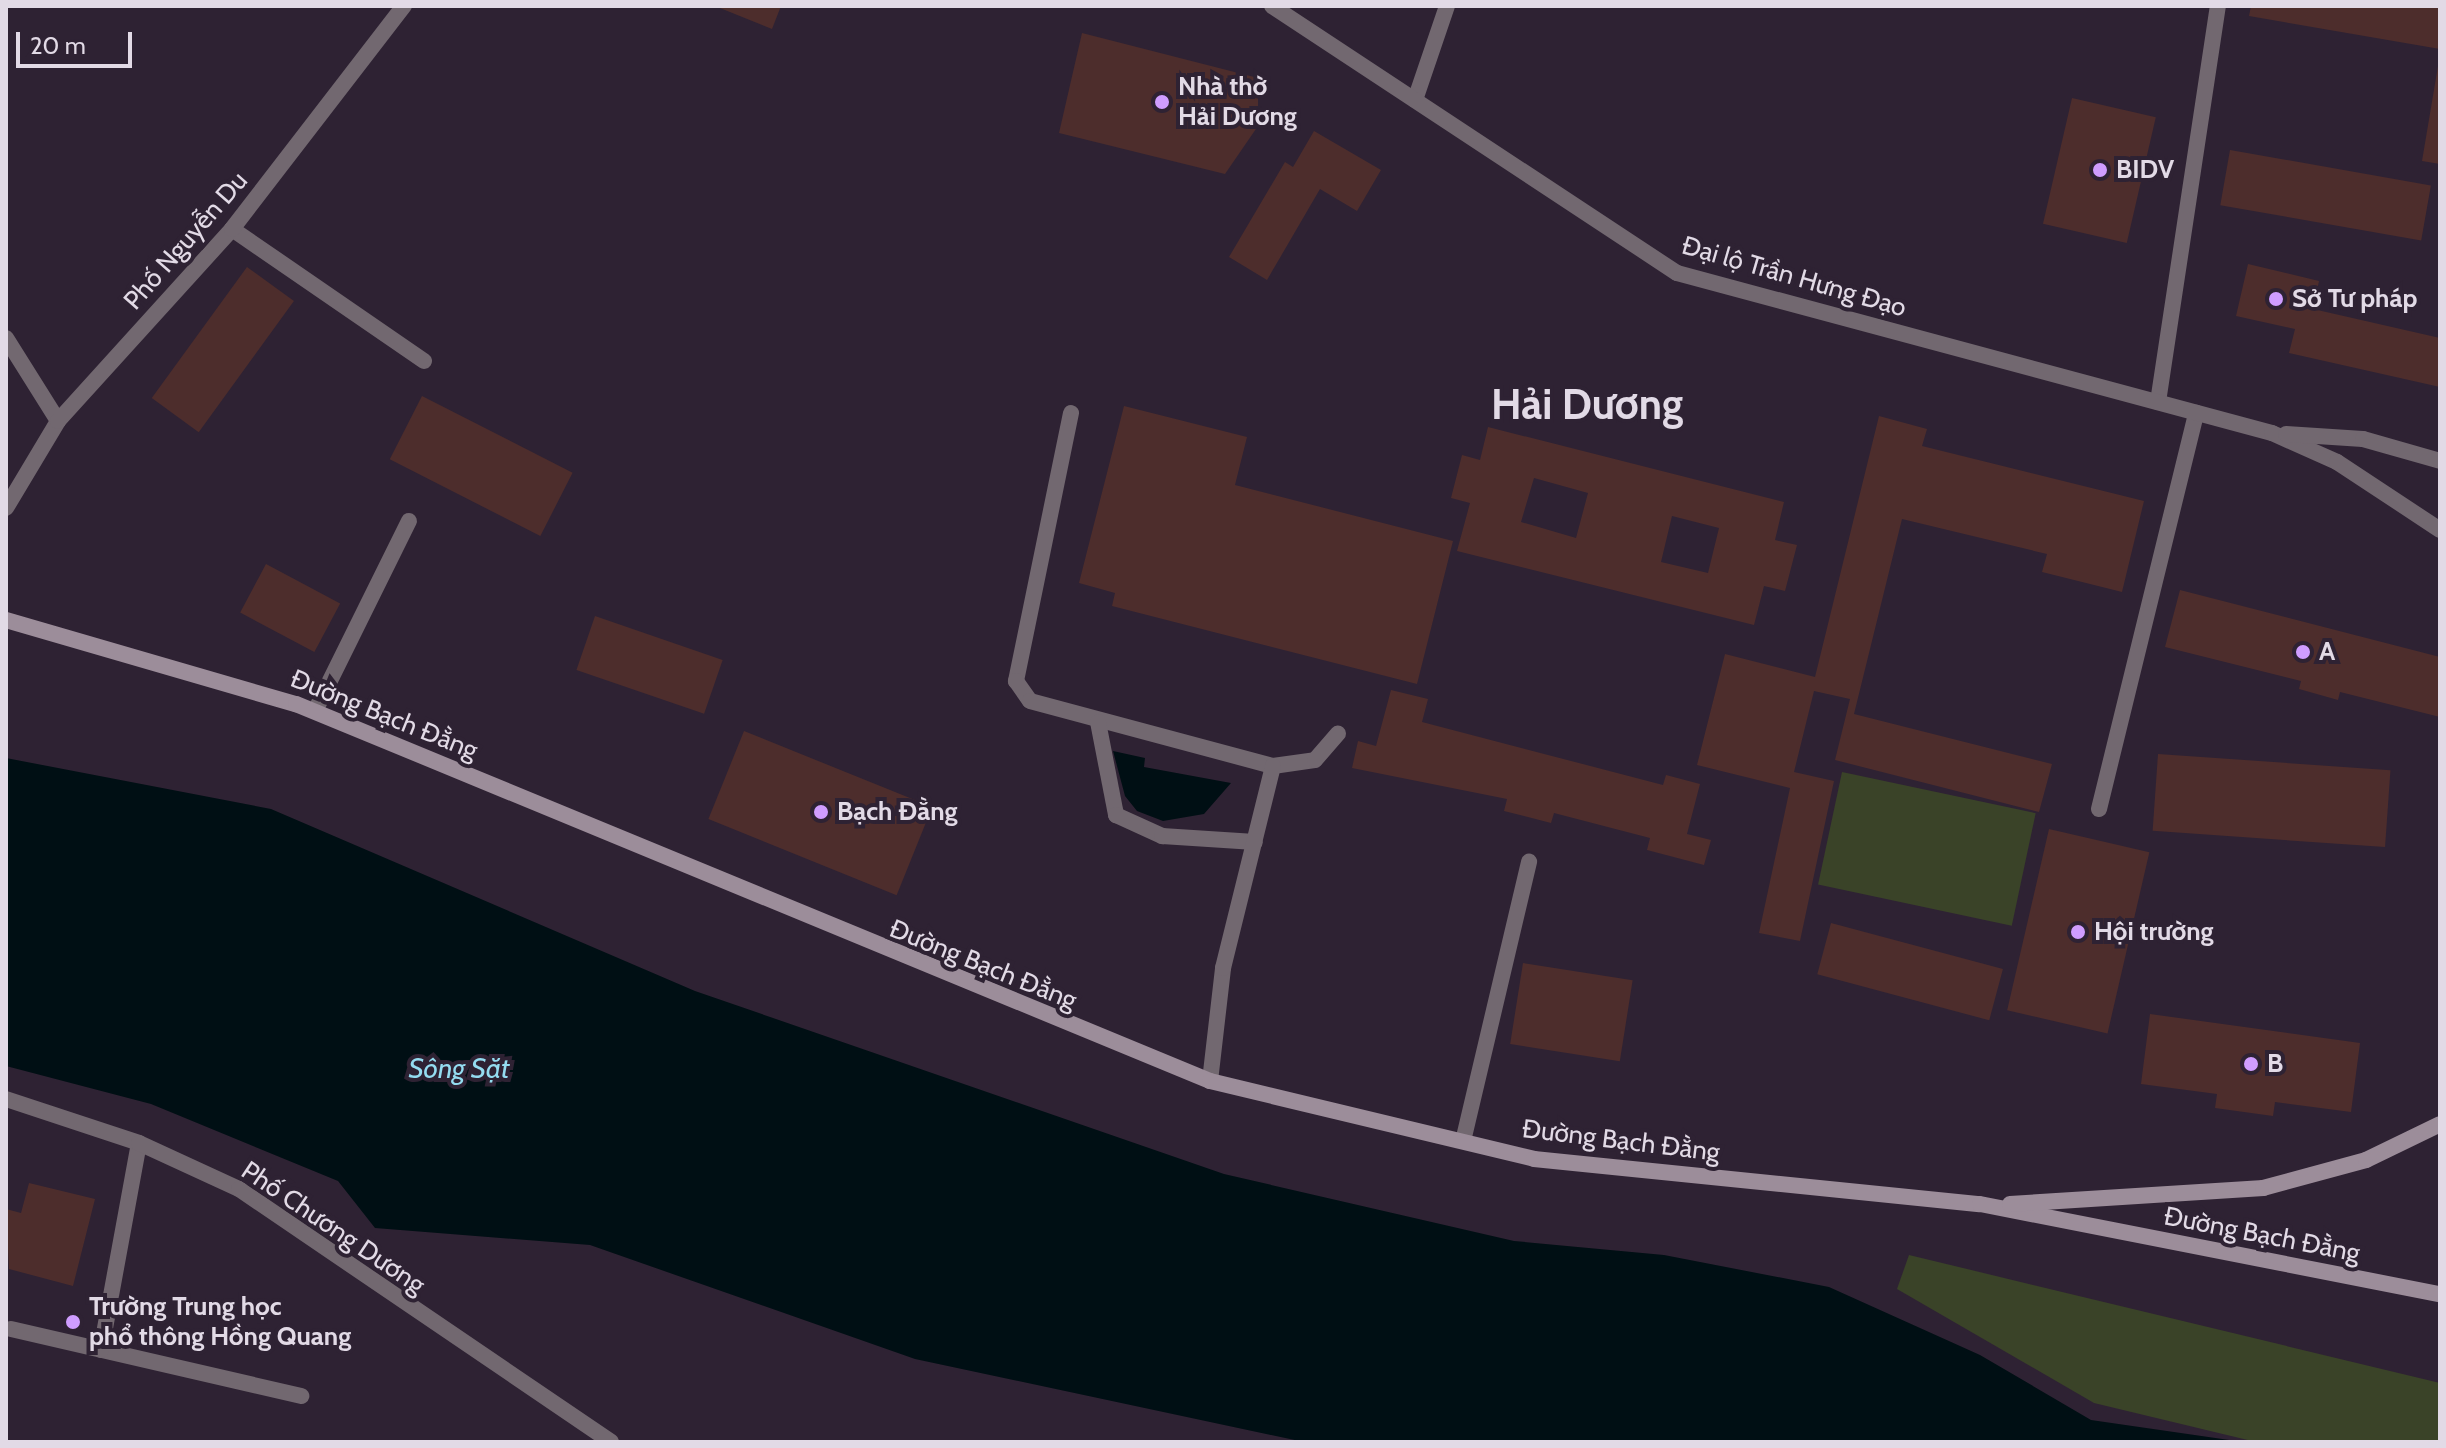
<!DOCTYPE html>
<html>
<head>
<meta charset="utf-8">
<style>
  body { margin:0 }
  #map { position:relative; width:2446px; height:1448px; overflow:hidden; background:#2e2233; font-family:Cabin,sans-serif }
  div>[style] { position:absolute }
  .green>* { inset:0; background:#3a4328; transform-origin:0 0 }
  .water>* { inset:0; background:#000f14 }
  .building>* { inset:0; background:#4d2d2c; transform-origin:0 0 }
  .service>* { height:16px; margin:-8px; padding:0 8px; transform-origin:8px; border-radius:8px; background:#726870 }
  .minor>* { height:16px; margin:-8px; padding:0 8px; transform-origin:8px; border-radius:8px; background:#726870 }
  .tertiary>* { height:16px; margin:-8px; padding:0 8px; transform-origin:8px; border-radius:8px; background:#726870 }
  .secondary>* { height:16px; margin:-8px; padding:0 8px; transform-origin:8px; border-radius:8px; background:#9c8d9a }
  .dots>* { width:22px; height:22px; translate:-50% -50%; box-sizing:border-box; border:4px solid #2e2233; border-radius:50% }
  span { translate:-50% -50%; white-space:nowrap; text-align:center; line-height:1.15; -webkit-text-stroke:8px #2e2233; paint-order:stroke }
  .poi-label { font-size:26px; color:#e2dae6; font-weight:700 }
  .left { translate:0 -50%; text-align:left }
  .street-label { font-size:26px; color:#e2dae6 }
  .water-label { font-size:28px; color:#94dcf0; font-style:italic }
  .town-label { font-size:42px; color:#e2dae6; font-weight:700 }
  .frame { position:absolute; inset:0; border:8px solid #e2dae6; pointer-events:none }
  .scale { position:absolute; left:16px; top:32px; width:116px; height:36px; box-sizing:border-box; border:4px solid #e2dae6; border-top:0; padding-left:10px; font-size:24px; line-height:28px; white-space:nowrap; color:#e2dae6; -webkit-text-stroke:6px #2e2233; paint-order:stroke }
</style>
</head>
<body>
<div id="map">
  <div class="green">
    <div style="left:1842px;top:772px;width:198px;height:115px;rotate:12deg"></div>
    <div style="clip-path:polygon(1909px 1255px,2440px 1383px,2440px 1442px,2256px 1442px,2094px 1403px,1897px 1289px)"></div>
  </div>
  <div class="water">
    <div style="clip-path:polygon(1113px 751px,1145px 758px,1144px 767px,1231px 783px,1204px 814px,1163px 821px,1137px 811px,1125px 796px)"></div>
    <div style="clip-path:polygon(6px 758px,271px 809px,695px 991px,1224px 1174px,1514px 1241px,1664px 1255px,1829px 1287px,1980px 1355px,2091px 1420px,2243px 1442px,1304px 1442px,915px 1359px,590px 1245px,375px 1228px,338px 1181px,151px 1104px,6px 1066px)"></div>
  </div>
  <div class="building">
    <div style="clip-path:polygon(715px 6px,781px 6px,772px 29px)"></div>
    <div style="clip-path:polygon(2251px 6px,2440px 6px,2440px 49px,2249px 16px)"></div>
    <div style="clip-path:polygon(1082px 33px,1258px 78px,1258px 126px,1225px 174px,1059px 133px)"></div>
    <div style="clip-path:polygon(2438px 66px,2440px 66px,2440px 164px,2422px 161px)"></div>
    <div style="left:2072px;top:98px;width:86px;height:129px;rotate:13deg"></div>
    <div style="clip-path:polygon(1314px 131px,1381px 170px,1357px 211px,1320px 189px,1267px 280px,1229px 257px,1285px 162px,1293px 167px)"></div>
    <div style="left:2230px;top:150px;width:204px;height:56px;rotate:10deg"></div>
    <div style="clip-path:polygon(2248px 264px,2319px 281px,2313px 309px,2440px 338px,2440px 387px,2289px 353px,2295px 329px,2236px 316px)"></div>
    <div style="left:247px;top:267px;width:58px;height:162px;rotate:36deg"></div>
    <div style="left:422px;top:396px;width:169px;height:71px;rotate:27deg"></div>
    <div style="clip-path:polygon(1124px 406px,1247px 437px,1235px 485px,1453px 541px,1417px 684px,1112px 606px,1115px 593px,1079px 583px)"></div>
    <div style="clip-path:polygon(1879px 416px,1927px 429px,1922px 446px,2144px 501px,2122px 592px,2042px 572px,2047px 554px,1902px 519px,1854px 714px,2052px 764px,2039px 812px,1835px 760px,1850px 699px,1814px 691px,1794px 772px,1834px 781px,1800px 941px,1759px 933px,1790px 788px,1697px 765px,1725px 654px,1815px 677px)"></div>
    <div style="clip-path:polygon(evenodd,1488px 427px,1784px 502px,1775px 540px,1797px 545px,1785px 591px,1764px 586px,1754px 625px,1457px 551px,1470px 503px,1451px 498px,1462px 455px,1480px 460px,1488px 427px,1534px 478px,1588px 493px,1576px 538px,1521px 522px,1534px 478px,1488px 427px,1672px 516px,1719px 528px,1708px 573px,1661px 562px,1672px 516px)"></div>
    <div style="left:266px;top:564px;width:84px;height:55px;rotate:28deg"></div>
    <div style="clip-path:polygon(2180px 590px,2440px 657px,2440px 717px,2340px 692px,2338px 700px,2299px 689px,2301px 681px,2165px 647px)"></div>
    <div style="left:595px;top:616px;width:135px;height:57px;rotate:19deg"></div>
    <div style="clip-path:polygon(1391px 690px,1428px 699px,1422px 722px,1663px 785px,1666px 775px,1700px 784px,1687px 834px,1711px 840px,1704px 865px,1647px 850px,1650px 838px,1554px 813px,1551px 823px,1504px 811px,1507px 799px,1352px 768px,1358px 741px,1376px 746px)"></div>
    <div style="left:744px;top:731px;width:203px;height:95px;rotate:22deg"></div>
    <div style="left:2158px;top:754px;width:233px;height:77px;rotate:4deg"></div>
    <div style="left:2049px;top:829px;width:103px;height:186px;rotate:13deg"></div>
    <div style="left:1831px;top:923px;width:178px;height:53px;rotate:15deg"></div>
    <div style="left:1523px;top:963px;width:111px;height:82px;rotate:9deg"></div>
    <div style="clip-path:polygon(2150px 1014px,2360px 1043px,2351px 1112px,2275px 1102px,2273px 1116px,2215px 1108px,2217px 1094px,2141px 1084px)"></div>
    <div style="clip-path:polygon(29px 1183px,95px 1199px,73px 1286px,9px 1269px,6px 1209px,21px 1213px)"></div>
  </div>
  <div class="service">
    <div style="left:232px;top:229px;width:233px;rotate:34.5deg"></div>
    <div style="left:1071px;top:413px;width:274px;rotate:101.6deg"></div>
    <div style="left:1016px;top:681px;width:24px;rotate:55deg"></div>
    <div style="left:1030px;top:701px;width:252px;rotate:15deg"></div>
    <div style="left:1273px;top:766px;width:42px;rotate:-8.1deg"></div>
    <div style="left:1315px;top:760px;width:35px;rotate:-49deg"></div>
    <div style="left:315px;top:711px;width:212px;rotate:-63.7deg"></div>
    <div style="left:1098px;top:722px;width:95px;rotate:79deg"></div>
    <div style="left:1116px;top:815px;width:51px;rotate:24.5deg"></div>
    <div style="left:1162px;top:836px;width:93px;rotate:3.7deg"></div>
    <div style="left:2099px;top:809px;width:408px;rotate:-76.2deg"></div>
    <div style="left:1210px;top:1081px;width:114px;rotate:-83.4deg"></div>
    <div style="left:1223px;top:968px;width:208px;rotate:-76.1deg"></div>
    <div style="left:1464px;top:1137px;width:283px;rotate:-76.7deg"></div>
    <div style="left:11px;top:1329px;width:298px;rotate:13deg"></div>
    <div style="left:101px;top:1350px;width:210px;rotate:-79.6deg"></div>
  </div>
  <div class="minor">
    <div style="left:1415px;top:100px;width:99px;rotate:-71.2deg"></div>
    <div style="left:6px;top:338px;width:98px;rotate:57.9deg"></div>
    <div style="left:2158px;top:402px;width:401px;rotate:-81.4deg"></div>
    <div style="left:6px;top:508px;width:101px;rotate:-59.1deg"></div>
    <div style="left:58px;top:421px;width:259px;rotate:-47.8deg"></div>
    <div style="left:232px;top:229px;width:282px;rotate:-52.4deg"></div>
    <div style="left:6px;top:1099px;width:140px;rotate:18.3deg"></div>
    <div style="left:139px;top:1143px;width:110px;rotate:24.7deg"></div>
    <div style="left:239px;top:1189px;width:450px;rotate:34.2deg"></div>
  </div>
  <div class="tertiary">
    <div style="left:1272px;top:6px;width:485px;rotate:33.4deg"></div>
    <div style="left:1677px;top:273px;width:616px;rotate:15.05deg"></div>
    <div style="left:2272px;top:433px;width:71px;rotate:24deg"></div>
    <div style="left:2337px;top:462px;width:123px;rotate:33.4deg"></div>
    <div style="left:2286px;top:434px;width:77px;rotate:3.7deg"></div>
    <div style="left:2363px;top:439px;width:80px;rotate:15.9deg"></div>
  </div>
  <div class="secondary">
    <div style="left:6px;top:620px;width:302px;rotate:16.2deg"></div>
    <div style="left:296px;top:704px;width:989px;rotate:22.41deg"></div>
    <div style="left:1210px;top:1081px;width:333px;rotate:13.5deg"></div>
    <div style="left:1534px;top:1159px;width:448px;rotate:5.8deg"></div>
    <div style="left:1980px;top:1204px;width:469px;rotate:11.1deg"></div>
    <div style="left:2010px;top:1204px;width:254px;rotate:-3.6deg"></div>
    <div style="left:2263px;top:1188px;width:107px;rotate:-15.2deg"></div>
    <div style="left:2366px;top:1160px;width:82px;rotate:-25.9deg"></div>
  </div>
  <div class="dots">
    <div style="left:1162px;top:102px;background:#cf9dff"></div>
    <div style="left:2100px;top:170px;background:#cf9dff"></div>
    <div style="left:2276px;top:299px;background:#cf9dff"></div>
    <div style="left:2303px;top:652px;background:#cf9dff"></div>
    <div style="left:821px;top:812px;background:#cf9dff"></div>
    <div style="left:2078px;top:932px;background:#cf9dff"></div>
    <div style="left:2251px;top:1064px;background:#cf9dff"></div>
    <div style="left:73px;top:1322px;background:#cf9dff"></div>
  </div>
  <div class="poi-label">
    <span class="left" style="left:1178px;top:102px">Nhà thờ<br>Hải Dương</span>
    <span class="left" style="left:2116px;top:170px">BIDV</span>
    <span class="left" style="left:2292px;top:299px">Sở Tư pháp</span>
    <span class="left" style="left:2319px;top:652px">A</span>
    <span class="left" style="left:837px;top:812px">Bạch Đằng</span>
    <span class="left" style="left:2094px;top:932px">Hội trường</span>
    <span class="left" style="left:2267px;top:1064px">B</span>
    <span class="left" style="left:89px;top:1322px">Trường Trung học<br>phổ thông Hồng Quang</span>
  </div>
  <div class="street-label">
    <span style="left:186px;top:241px;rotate:-49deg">Phố Nguyễn Du</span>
    <span style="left:1794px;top:277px;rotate:16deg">Đại lộ Trần Hưng Đạo</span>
    <span style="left:384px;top:715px;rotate:22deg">Đường Bạch Đằng</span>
    <span style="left:983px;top:965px;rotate:22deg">Đường Bạch Đằng</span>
    <span style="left:1621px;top:1141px;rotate:7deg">Đường Bạch Đằng</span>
    <span style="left:333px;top:1228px;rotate:34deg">Phố Chương Dương</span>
    <span style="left:2262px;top:1235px;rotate:11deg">Đường Bạch Đằng</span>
  </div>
  <div class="water-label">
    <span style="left:459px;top:1068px">Sông Sặt</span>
  </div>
  <div class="town-label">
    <span style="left:1587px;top:404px">Hải Dương</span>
  </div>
  <div class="frame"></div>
  <div class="scale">20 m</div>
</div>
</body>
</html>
